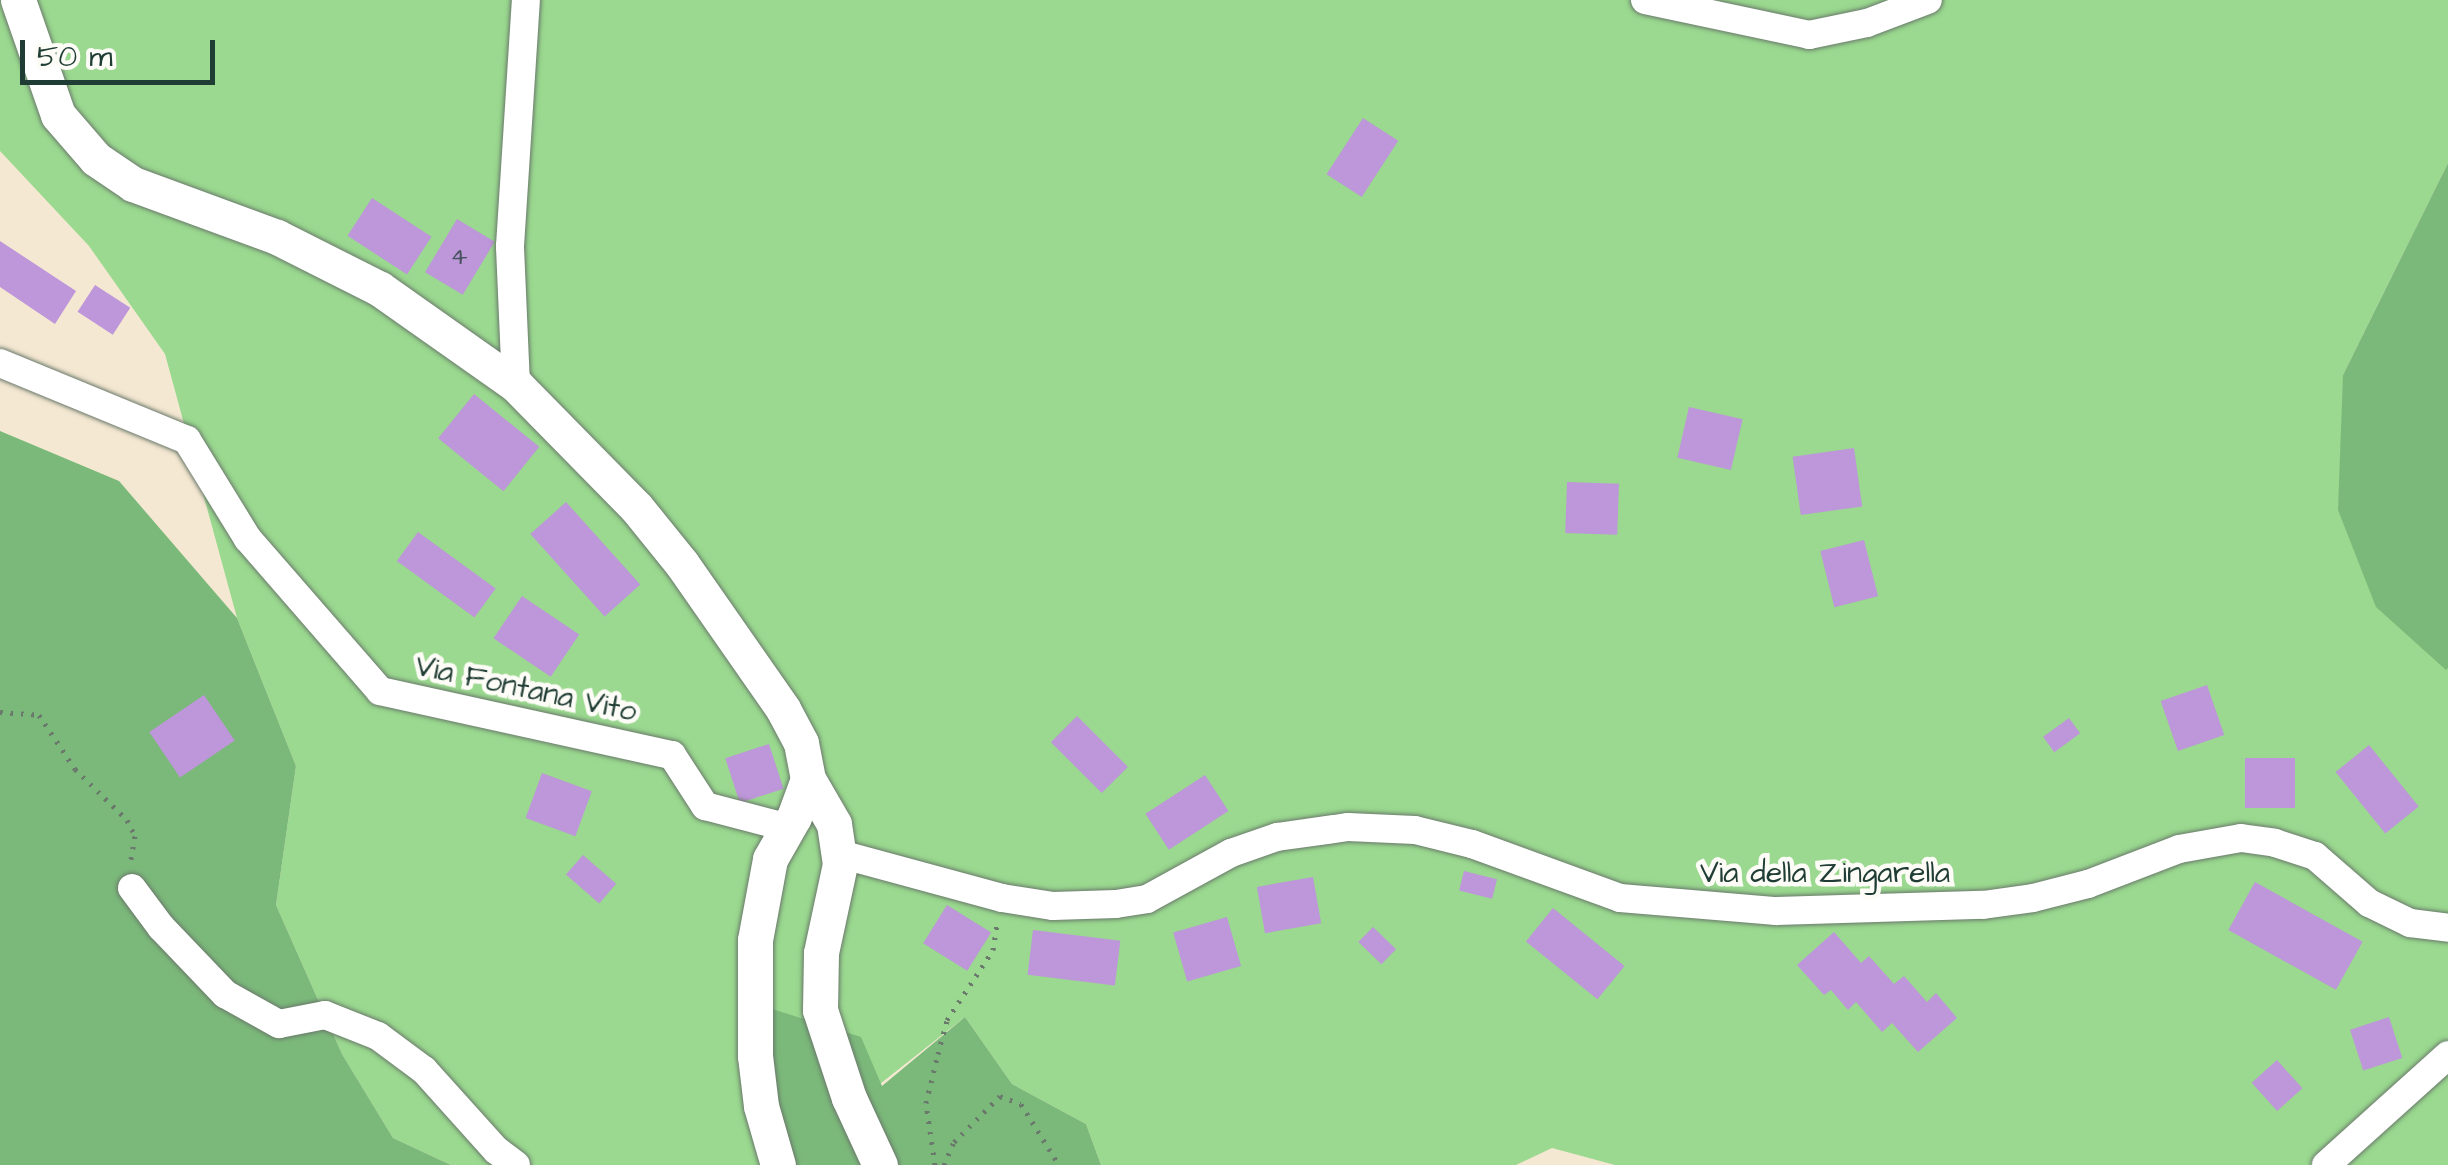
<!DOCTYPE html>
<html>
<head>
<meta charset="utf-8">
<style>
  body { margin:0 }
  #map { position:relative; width:2448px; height:1165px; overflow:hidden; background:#f5e8d2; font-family:"Architects Daughter",sans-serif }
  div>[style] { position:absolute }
  .green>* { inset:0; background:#9ad98f }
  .forest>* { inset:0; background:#7bb97a }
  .building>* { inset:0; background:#be96da; transform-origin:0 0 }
  .path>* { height:5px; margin-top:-2.5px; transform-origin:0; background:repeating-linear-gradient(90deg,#6a796b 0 2.5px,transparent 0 10.5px) }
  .roads { filter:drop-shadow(0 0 2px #6a796b) drop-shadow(0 0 2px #6a796b) }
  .minor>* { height:28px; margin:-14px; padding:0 14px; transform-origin:14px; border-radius:14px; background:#fff }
  .tertiary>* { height:35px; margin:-17.5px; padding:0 17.5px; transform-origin:17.5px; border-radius:17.5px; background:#fff }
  span { translate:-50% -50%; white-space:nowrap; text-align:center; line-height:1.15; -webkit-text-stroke:9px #fdfcf7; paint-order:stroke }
  .number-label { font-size:25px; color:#47535e }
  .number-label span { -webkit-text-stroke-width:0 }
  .street-label { font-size:30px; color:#1f3d34 }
  .scale { position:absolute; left:20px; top:40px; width:195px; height:45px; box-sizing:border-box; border:5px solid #1f3d34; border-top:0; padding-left:12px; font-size:30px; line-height:35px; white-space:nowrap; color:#1f3d34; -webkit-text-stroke:8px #fdfcf7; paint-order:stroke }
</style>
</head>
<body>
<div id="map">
  <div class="green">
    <div style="clip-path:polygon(0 0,2448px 0,2448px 163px,2343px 375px,2448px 669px,2448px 1165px,1615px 1165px,1552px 1148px,1516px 1165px,1101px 1165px,1086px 1124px,1012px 1084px,965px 1017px,777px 1165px,451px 1165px,393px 1138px,342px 1054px,276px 905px,296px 766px,237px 618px,165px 354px,89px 246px,0 151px)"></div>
  </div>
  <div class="forest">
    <div style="clip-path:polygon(2448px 163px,2448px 668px,2446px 670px,2376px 607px,2338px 510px,2343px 375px)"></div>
    <div style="clip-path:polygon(0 431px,119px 481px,237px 618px,296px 766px,276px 905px,342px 1054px,393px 1138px,451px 1165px,0 1165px)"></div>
    <div style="clip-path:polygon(753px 1003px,861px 1037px,882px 1086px,965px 1017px,1012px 1084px,1086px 1124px,1101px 1165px,777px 1165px)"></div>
  </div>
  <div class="building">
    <div style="left:1363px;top:118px;width:42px;height:67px;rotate:33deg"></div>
    <div style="left:372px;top:198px;width:71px;height:45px;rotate:33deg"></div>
    <div style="left:457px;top:219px;width:44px;height:62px;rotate:31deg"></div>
    <div style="clip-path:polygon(0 241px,76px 291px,55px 324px,0 287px)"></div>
    <div style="left:95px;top:285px;width:42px;height:32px;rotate:33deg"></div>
    <div style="left:474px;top:394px;width:84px;height:57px;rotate:39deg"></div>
    <div style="left:1689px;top:407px;width:55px;height:52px;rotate:13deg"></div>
    <div style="left:1854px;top:448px;width:59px;height:62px;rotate:82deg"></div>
    <div style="left:1567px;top:482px;width:52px;height:51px;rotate:2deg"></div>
    <div style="left:566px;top:502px;width:111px;height:48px;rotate:48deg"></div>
    <div style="left:418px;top:532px;width:96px;height:36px;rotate:36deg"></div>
    <div style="left:1864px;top:540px;width:58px;height:45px;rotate:76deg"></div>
    <div style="left:522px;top:596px;width:69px;height:51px;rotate:34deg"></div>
    <div style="left:2207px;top:685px;width:53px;height:49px;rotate:71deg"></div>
    <div style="left:204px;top:695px;width:55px;height:66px;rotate:56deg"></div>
    <div style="left:1077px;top:716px;width:72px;height:37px;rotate:45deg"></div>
    <div style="left:2069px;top:718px;width:19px;height:32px;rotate:54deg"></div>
    <div style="left:769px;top:744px;width:47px;height:46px;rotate:72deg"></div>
    <div style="left:2369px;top:745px;width:79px;height:43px;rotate:51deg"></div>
    <div style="left:2245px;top:758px;width:50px;height:50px"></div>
    <div style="left:542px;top:773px;width:53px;height:48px;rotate:20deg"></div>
    <div style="left:1205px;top:775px;width:43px;height:71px;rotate:57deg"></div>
    <div style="left:583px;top:855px;width:44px;height:26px;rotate:41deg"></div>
    <div style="left:1464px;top:871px;width:34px;height:20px;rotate:14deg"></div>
    <div style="left:1313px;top:877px;width:47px;height:57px;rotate:80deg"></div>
    <div style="left:2255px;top:882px;width:123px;height:55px;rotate:29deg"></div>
    <div style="left:947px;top:905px;width:52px;height:45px;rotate:32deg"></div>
    <div style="left:1553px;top:908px;width:92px;height:43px;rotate:39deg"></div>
    <div style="left:1227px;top:917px;width:51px;height:56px;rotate:74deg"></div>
    <div style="left:1373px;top:927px;width:32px;height:21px;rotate:44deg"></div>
    <div style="left:1033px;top:930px;width:88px;height:45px;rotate:7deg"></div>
    <div style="clip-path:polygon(1834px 932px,1861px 963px,1869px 956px,1894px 984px,1904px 976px,1927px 1002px,1936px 993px,1957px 1018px,1918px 1052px,1892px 1023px,1882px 1032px,1856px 1002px,1848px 1010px,1831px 990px,1824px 995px,1797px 965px)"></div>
    <div style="left:2389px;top:1017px;width:43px;height:41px;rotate:72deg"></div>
    <div style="left:2277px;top:1060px;width:38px;height:34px;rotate:48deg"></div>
  </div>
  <div class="path">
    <div style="left:0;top:712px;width:39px;rotate:4deg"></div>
    <div style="left:39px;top:715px;width:65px;rotate:56.3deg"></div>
    <div style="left:75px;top:769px;width:73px;rotate:44.4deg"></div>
    <div style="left:127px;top:820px;width:18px;rotate:63deg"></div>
    <div style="left:135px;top:836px;width:29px;rotate:100deg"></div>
    <div style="left:935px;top:1165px;width:63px;rotate:-98.3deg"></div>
    <div style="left:926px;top:1103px;width:50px;rotate:-76.2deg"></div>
    <div style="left:938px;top:1054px;width:35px;rotate:-75deg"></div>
    <div style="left:947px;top:1020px;width:84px;rotate:-56.7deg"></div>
    <div style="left:993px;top:950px;width:30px;rotate:-81deg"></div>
    <div style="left:944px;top:1165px;width:25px;rotate:-67deg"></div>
    <div style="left:954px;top:1142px;width:65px;rotate:-45deg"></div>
    <div style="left:1000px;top:1096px;width:22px;rotate:21deg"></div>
    <div style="left:1021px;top:1104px;width:72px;rotate:58.1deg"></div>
  </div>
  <div class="roads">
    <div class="minor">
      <div style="left:1645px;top:0;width:168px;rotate:12deg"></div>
      <div style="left:1809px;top:35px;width:59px;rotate:-11.7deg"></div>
      <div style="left:1867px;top:23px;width:65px;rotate:-20.7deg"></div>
      <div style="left:0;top:363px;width:202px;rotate:22.4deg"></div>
      <div style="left:187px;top:440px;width:116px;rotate:58.4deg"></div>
      <div style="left:248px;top:539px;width:201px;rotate:49deg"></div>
      <div style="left:380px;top:691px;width:299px;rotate:12.4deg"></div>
      <div style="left:672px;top:755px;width:61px;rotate:57.1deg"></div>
      <div style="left:705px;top:806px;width:83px;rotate:14.7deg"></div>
      <div style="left:516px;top:385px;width:139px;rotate:-92.5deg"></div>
      <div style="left:510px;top:246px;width:247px;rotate:-86.3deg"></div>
      <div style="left:840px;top:854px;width:168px;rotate:15.2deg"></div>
      <div style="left:1002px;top:898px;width:52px;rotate:8.9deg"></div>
      <div style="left:1053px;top:906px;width:63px;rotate:-1.8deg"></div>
      <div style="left:1116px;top:904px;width:31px;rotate:-9deg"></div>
      <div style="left:1147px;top:899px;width:96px;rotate:-28.7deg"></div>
      <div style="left:1231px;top:853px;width:49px;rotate:-19.2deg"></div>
      <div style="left:1277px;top:837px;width:72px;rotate:-8deg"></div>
      <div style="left:1348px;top:827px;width:67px;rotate:2.6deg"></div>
      <div style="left:1415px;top:830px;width:59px;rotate:13.8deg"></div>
      <div style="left:1472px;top:844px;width:158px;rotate:20deg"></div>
      <div style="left:1620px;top:898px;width:157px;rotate:4.8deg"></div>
      <div style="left:1776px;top:911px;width:207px;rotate:-1.7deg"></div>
      <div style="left:1983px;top:905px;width:50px;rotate:-8deg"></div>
      <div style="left:2033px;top:898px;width:57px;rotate:-14.3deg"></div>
      <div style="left:2088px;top:884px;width:97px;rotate:-21deg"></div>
      <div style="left:2179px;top:849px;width:63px;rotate:-10.1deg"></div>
      <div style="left:2241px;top:838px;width:34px;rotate:8deg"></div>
      <div style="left:2275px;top:843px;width:42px;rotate:18deg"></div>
      <div style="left:2315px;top:856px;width:72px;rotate:41deg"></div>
      <div style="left:2369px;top:903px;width:46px;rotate:26deg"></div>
      <div style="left:2410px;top:923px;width:38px;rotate:7deg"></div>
      <div style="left:132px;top:888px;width:49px;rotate:53.4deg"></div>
      <div style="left:161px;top:927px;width:93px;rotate:46.3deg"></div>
      <div style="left:225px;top:994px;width:62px;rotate:29.1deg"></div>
      <div style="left:279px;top:1024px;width:47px;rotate:-11.1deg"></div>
      <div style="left:325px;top:1015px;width:57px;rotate:21.6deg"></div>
      <div style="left:378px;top:1036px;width:57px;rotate:36.5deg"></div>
      <div style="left:424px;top:1070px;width:108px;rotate:48deg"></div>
      <div style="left:496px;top:1150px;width:25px;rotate:37deg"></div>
      <div style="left:2326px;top:1165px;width:164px;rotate:-42deg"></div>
    </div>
    <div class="tertiary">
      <div style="left:18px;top:0;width:122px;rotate:70.8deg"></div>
      <div style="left:58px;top:115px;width:58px;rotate:49.2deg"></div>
      <div style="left:96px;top:159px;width:45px;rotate:34deg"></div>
      <div style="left:133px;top:184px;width:153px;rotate:20.2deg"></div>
      <div style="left:277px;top:237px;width:115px;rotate:26.8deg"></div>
      <div style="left:380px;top:289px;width:166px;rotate:35.2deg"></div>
      <div style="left:516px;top:385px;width:171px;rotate:45.5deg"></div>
      <div style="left:636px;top:507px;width:73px;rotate:51.1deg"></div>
      <div style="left:682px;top:564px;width:177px;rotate:55.1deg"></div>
      <div style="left:783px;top:709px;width:38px;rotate:62deg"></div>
      <div style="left:801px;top:743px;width:37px;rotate:79deg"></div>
      <div style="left:808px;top:779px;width:52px;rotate:60deg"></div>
      <div style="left:834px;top:824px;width:40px;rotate:81.5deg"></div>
      <div style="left:840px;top:864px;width:91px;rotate:102.1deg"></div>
      <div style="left:821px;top:953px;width:57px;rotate:91deg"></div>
      <div style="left:820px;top:1010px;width:93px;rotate:71.8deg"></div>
      <div style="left:849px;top:1098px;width:74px;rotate:65.2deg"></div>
      <div style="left:778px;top:1165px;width:61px;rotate:-106.1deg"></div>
      <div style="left:761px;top:1106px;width:50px;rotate:-96.8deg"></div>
      <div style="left:755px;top:1056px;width:116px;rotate:-90deg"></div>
      <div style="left:755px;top:940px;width:82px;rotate:-79.5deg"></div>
      <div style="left:770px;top:859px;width:48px;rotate:-60.3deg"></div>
      <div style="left:794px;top:817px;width:40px;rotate:-69.8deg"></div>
    </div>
  </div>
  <div class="number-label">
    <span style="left:459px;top:257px">4</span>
  </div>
  <div class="street-label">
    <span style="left:526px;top:689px;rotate:12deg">Via Fontana Vito</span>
    <span style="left:1825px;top:873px">Via della Zingarella</span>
  </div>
  <div class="scale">50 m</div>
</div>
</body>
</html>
